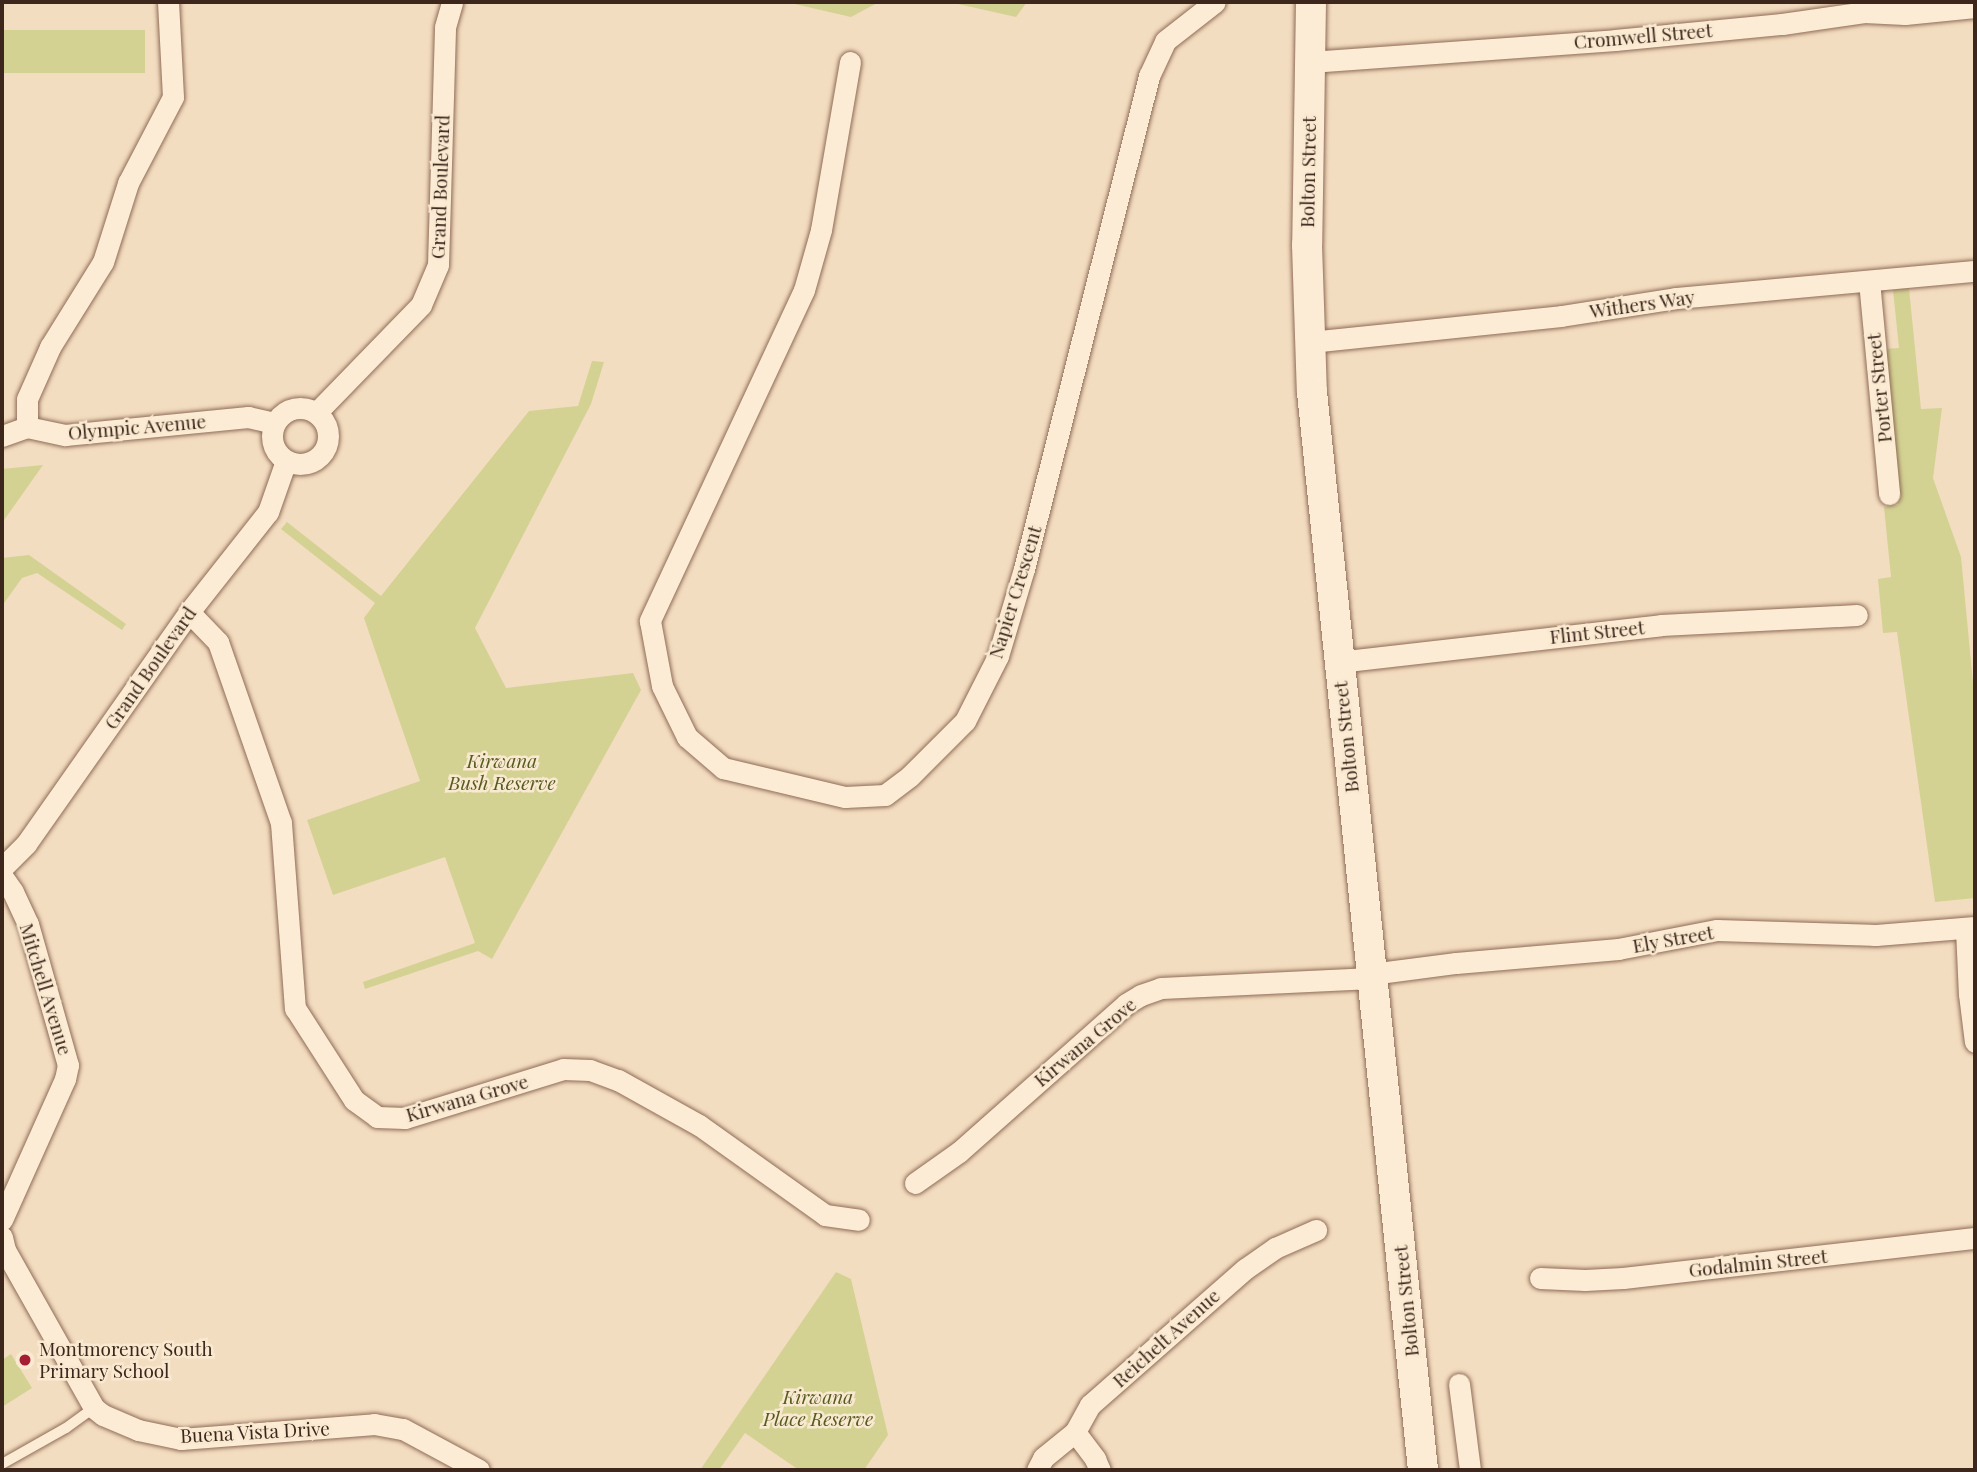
<!DOCTYPE html>
<html>
<head>
<meta charset="utf-8">
<style>
  body { margin:0 }
  #map { position:relative; width:1977px; height:1472px; overflow:hidden; background:#f3ddc1; font-family:"Playfair Display",serif }
  div>[style] { position:absolute }
  .green>* { inset:0; background:#d3d293; transform-origin:0 0 }
  .roads { filter:drop-shadow(0 0 2px #8f6c56) drop-shadow(0 0 2px #8f6c56) }
  .lane>* { height:10px; margin:-5px; padding:0 5px; transform-origin:5px; border-radius:5px; background:#fdecd5 }
  .street>* { height:21px; margin:-10.5px; padding:0 10.5px; transform-origin:10.5px; border-radius:10.5px; background:#fdecd5 }
  .street>.ring { margin:-10.5px; padding:0; box-sizing:content-box; background:none; border:21px solid #fdecd5; border-radius:50% }
  .secondary>* { height:30px; margin:-15px; padding:0 15px; transform-origin:15px; border-radius:15px; background:#fdecd5 }
  .dots>* { width:19px; height:19px; translate:-50% -50%; box-sizing:border-box; border:4px solid #fae9d1; border-radius:50% }
  span { translate:-50% -50%; white-space:nowrap; text-align:center; line-height:1.15; -webkit-text-stroke:5px #fae9d1; paint-order:stroke }
  .street-label { font-size:19px; color:#3d271c }
  .park-label { font-size:19px; color:#555c20; font-style:italic }
  .poi-label { font-size:19px; color:#3d271c }
  .left { translate:0 -50%; text-align:left }
  .frame { position:absolute; inset:0; border:4px solid #3d271c; pointer-events:none }
</style>
</head>
<body>
<div id="map">
  <div class="green">
    <div style="clip-path:polygon(786px 2px,879px 2px,851px 17px)"></div>
    <div style="clip-path:polygon(949px 2px,1027px 2px,1016px 17px)"></div>
    <div style="left:145px;top:30px;width:43px;height:144px;rotate:90deg"></div>
    <div style="clip-path:polygon(1909px 288px,1921px 409px,1942px 408px,1933px 478px,1961px 557px,1975px 704px,1975px 898px,1935px 902px,1897px 632px,1883px 633px,1878px 579px,1891px 577px,1884px 507px,1898px 505px,1883px 349px,1899px 348px,1893px 290px)"></div>
    <div style="clip-path:polygon(592px 361px,604px 362px,591px 404px,475px 628px,506px 688px,633px 673px,641px 690px,492px 959px,478px 951px,365px 989px,363px 982px,475px 943px,445px 857px,333px 895px,307px 820px,420px 781px,364px 618px,375px 603px,281px 529px,287px 522px,381px 596px,529px 411px,578px 406px)"></div>
    <div style="clip-path:polygon(43px 465px,2px 523px,2px 469px)"></div>
    <div style="clip-path:polygon(29px 555px,126px 624px,122px 630px,37px 573px,22px 578px,2px 606px,2px 558px)"></div>
    <div style="clip-path:polygon(836px 1272px,851px 1279px,888px 1435px,864px 1470px,799px 1470px,745px 1433px,719px 1470px,700px 1470px)"></div>
    <div style="clip-path:polygon(11px 1354px,32px 1388px,2px 1407px,2px 1360px)"></div>
  </div>
  <div class="roads">
    <div class="lane">
      <div style="left:2px;top:1464px;width:73px;rotate:-29.4deg"></div>
      <div style="left:66px;top:1428px;width:34px;rotate:-36deg"></div>
    </div>
    <div class="street">
      <div style="left:850px;top:62px;width:170px;rotate:99.8deg"></div>
      <div style="left:821px;top:230px;width:62px;rotate:105.8deg"></div>
      <div style="left:804px;top:290px;width:365px;rotate:115deg"></div>
      <div style="left:650px;top:621px;width:66px;rotate:79.5deg"></div>
      <div style="left:662px;top:686px;width:57px;rotate:63.9deg"></div>
      <div style="left:687px;top:737px;width:48px;rotate:40.7deg"></div>
      <div style="left:723px;top:768px;width:125px;rotate:13.4deg"></div>
      <div style="left:845px;top:797px;width:40px;rotate:-2.9deg"></div>
      <div style="left:885px;top:795px;width:31px;rotate:-37deg"></div>
      <div style="left:910px;top:776px;width:78px;rotate:-45deg"></div>
      <div style="left:965px;top:721px;width:73px;rotate:-63.1deg"></div>
      <div style="left:998px;top:656px;width:91px;rotate:-73.4deg"></div>
      <div style="left:1024px;top:569px;width:509px;rotate:-75.77deg"></div>
      <div style="left:1149px;top:76px;width:38px;rotate:-65deg"></div>
      <div style="left:1165px;top:41px;width:63px;rotate:-38deg"></div>
      <div style="left:1310px;top:62px;width:306px;rotate:-4.1deg"></div>
      <div style="left:1615px;top:40px;width:168px;rotate:-5.5deg"></div>
      <div style="left:1782px;top:24px;width:83px;rotate:-8.3deg"></div>
      <div style="left:1864px;top:12px;width:41px;rotate:2.8deg"></div>
      <div style="left:1905px;top:14px;width:70px;rotate:-5.7deg"></div>
      <div style="left:1869px;top:281px;width:214px;rotate:84.6deg"></div>
      <div style="left:1310px;top:342px;width:252px;rotate:-5.9deg"></div>
      <div style="left:1561px;top:316px;width:116px;rotate:-8.9deg"></div>
      <div style="left:1676px;top:298px;width:300px;rotate:-5.2deg"></div>
      <div class="ring" style="left:272px;top:408px;width:35px;height:35px"></div>
      <div style="left:317px;top:412px;width:149px;rotate:-45.8deg"></div>
      <div style="left:421px;top:305px;width:43px;rotate:-67deg"></div>
      <div style="left:438px;top:265px;width:238px;rotate:-88.3deg"></div>
      <div style="left:445px;top:27px;width:26px;rotate:-74deg"></div>
      <div style="left:27px;top:427px;width:28px;rotate:-90deg"></div>
      <div style="left:27px;top:399px;width:57px;rotate:-66.1deg"></div>
      <div style="left:50px;top:347px;width:100px;rotate:-58.1deg"></div>
      <div style="left:103px;top:262px;width:83px;rotate:-72.4deg"></div>
      <div style="left:128px;top:183px;width:97px;rotate:-62.4deg"></div>
      <div style="left:173px;top:97px;width:95px;rotate:-93deg"></div>
      <div style="left:2px;top:436px;width:27px;rotate:-20deg"></div>
      <div style="left:27px;top:427px;width:39px;rotate:12deg"></div>
      <div style="left:65px;top:435px;width:184px;rotate:-5.6deg"></div>
      <div style="left:248px;top:417px;width:27px;rotate:13deg"></div>
      <div style="left:189px;top:612px;width:42px;rotate:46deg"></div>
      <div style="left:218px;top:642px;width:192px;rotate:70.8deg"></div>
      <div style="left:281px;top:823px;width:186px;rotate:85.7deg"></div>
      <div style="left:295px;top:1008px;width:109px;rotate:57.3deg"></div>
      <div style="left:354px;top:1100px;width:29px;rotate:36deg"></div>
      <div style="left:377px;top:1117px;width:28px;rotate:2deg"></div>
      <div style="left:405px;top:1118px;width:165px;rotate:-17.2deg"></div>
      <div style="left:563px;top:1069px;width:27px;rotate:2deg"></div>
      <div style="left:590px;top:1070px;width:30px;rotate:20deg"></div>
      <div style="left:618px;top:1080px;width:93px;rotate:29.1deg"></div>
      <div style="left:699px;top:1125px;width:155px;rotate:35.5deg"></div>
      <div style="left:825px;top:1215px;width:34px;rotate:8deg"></div>
      <div style="left:1338px;top:662px;width:325px;rotate:-6.5deg"></div>
      <div style="left:1661px;top:625px;width:196px;rotate:-2.9deg"></div>
      <div style="left:2px;top:868px;width:34px;rotate:-45deg"></div>
      <div style="left:26px;top:844px;width:284px;rotate:-54.9deg"></div>
      <div style="left:189px;top:612px;width:127px;rotate:-51.7deg"></div>
      <div style="left:268px;top:512px;width:54px;rotate:-70.6deg"></div>
      <div style="left:2px;top:876px;width:19px;rotate:55deg"></div>
      <div style="left:13px;top:892px;width:35px;rotate:65deg"></div>
      <div style="left:28px;top:924px;width:147px;rotate:74.2deg"></div>
      <div style="left:68px;top:1065px;width:14px;rotate:102deg"></div>
      <div style="left:65px;top:1079px;width:154px;rotate:114.1deg"></div>
      <div style="left:1966px;top:929px;width:65px;rotate:87.4deg"></div>
      <div style="left:1969px;top:994px;width:48px;rotate:82.9deg"></div>
      <div style="left:1371px;top:974px;width:86px;rotate:-7.4deg"></div>
      <div style="left:1456px;top:963px;width:163px;rotate:-4.9deg"></div>
      <div style="left:1618px;top:949px;width:101px;rotate:-10.9deg"></div>
      <div style="left:1717px;top:930px;width:159px;rotate:1.8deg"></div>
      <div style="left:1876px;top:935px;width:99px;rotate:-4.6deg"></div>
      <div style="left:915px;top:1183px;width:54px;rotate:-35.2deg"></div>
      <div style="left:959px;top:1152px;width:223px;rotate:-41.5deg"></div>
      <div style="left:1126px;top:1004px;width:17px;rotate:-31deg"></div>
      <div style="left:1141px;top:995px;width:21px;rotate:-19deg"></div>
      <div style="left:1161px;top:988px;width:211px;rotate:-2.7deg"></div>
      <div style="left:2px;top:1237px;width:13px;rotate:77deg"></div>
      <div style="left:5px;top:1250px;width:181px;rotate:60.6deg"></div>
      <div style="left:94px;top:1408px;width:11px;rotate:38deg"></div>
      <div style="left:103px;top:1415px;width:38px;rotate:23deg"></div>
      <div style="left:138px;top:1430px;width:44px;rotate:11.8deg"></div>
      <div style="left:181px;top:1439px;width:194px;rotate:-4.4deg"></div>
      <div style="left:374px;top:1424px;width:29px;rotate:10deg"></div>
      <div style="left:403px;top:1429px;width:86px;rotate:28.3deg"></div>
      <div style="left:1540px;top:1278px;width:45px;rotate:2.5deg"></div>
      <div style="left:1585px;top:1280px;width:38px;rotate:-3deg"></div>
      <div style="left:1623px;top:1278px;width:354px;rotate:-6.5deg"></div>
      <div style="left:1459px;top:1384px;width:87px;rotate:82.7deg"></div>
      <div style="left:1075px;top:1432px;width:34px;rotate:53deg"></div>
      <div style="left:1095px;top:1459px;width:12px;rotate:66deg"></div>
      <div style="left:1037px;top:1470px;width:13px;rotate:-63deg"></div>
      <div style="left:1043px;top:1458px;width:41px;rotate:-39.1deg"></div>
      <div style="left:1075px;top:1432px;width:31px;rotate:-61deg"></div>
      <div style="left:1090px;top:1405px;width:206px;rotate:-41.3deg"></div>
      <div style="left:1245px;top:1269px;width:37px;rotate:-35deg"></div>
      <div style="left:1275px;top:1248px;width:45px;rotate:-23.7deg"></div>
    </div>
    <div class="secondary">
      <div style="left:1311px;top:2px;width:243px;rotate:90.9deg"></div>
      <div style="left:1307px;top:245px;width:147px;rotate:88.1deg"></div>
      <div style="left:1312px;top:392px;width:1084px;rotate:84.12deg"></div>
    </div>
  </div>
  <div class="dots">
    <div style="left:25px;top:1360px;background:#a61e32"></div>
  </div>
  <div class="street-label">
    <span style="left:1643px;top:36px;rotate:-5deg">Cromwell Street</span>
    <span style="left:1308px;top:172px;rotate:-89deg">Bolton Street</span>
    <span style="left:440px;top:187px;rotate:-88deg">Grand Boulevard</span>
    <span style="left:1642px;top:304px;rotate:-8deg">Withers Way</span>
    <span style="left:1879px;top:388px;rotate:-96deg">Porter Street</span>
    <span style="left:137px;top:427px;rotate:-5deg">Olympic Avenue</span>
    <span style="left:1015px;top:592px;rotate:-73deg">Napier Crescent</span>
    <span style="left:1597px;top:632px;rotate:-6deg">Flint Street</span>
    <span style="left:150px;top:668px;rotate:-55deg">Grand Boulevard</span>
    <span style="left:1346px;top:737px;rotate:-96deg">Bolton Street</span>
    <span style="left:1673px;top:939px;rotate:-10deg">Ely Street</span>
    <span style="left:46px;top:989px;rotate:73deg">Mitchell Avenue</span>
    <span style="left:1085px;top:1042px;rotate:-40deg">Kirwana Grove</span>
    <span style="left:467px;top:1098px;rotate:-16deg">Kirwana Grove</span>
    <span style="left:1758px;top:1263px;rotate:-6deg">Godalmin Street</span>
    <span style="left:1406px;top:1301px;rotate:-96deg">Bolton Street</span>
    <span style="left:1166px;top:1338px;rotate:-42deg">Reichelt Avenue</span>
    <span style="left:255px;top:1432px;rotate:-3deg">Buena Vista Drive</span>
  </div>
  <div class="park-label">
    <span style="left:502px;top:772px">Kirwana<br>Bush Reserve</span>
    <span style="left:818px;top:1408px">Kirwana<br>Place Reserve</span>
  </div>
  <div class="poi-label">
    <span class="left" style="left:39px;top:1360px">Montmorency South<br>Primary School</span>
  </div>
  <div class="frame"></div>
</div>
</body>
</html>
